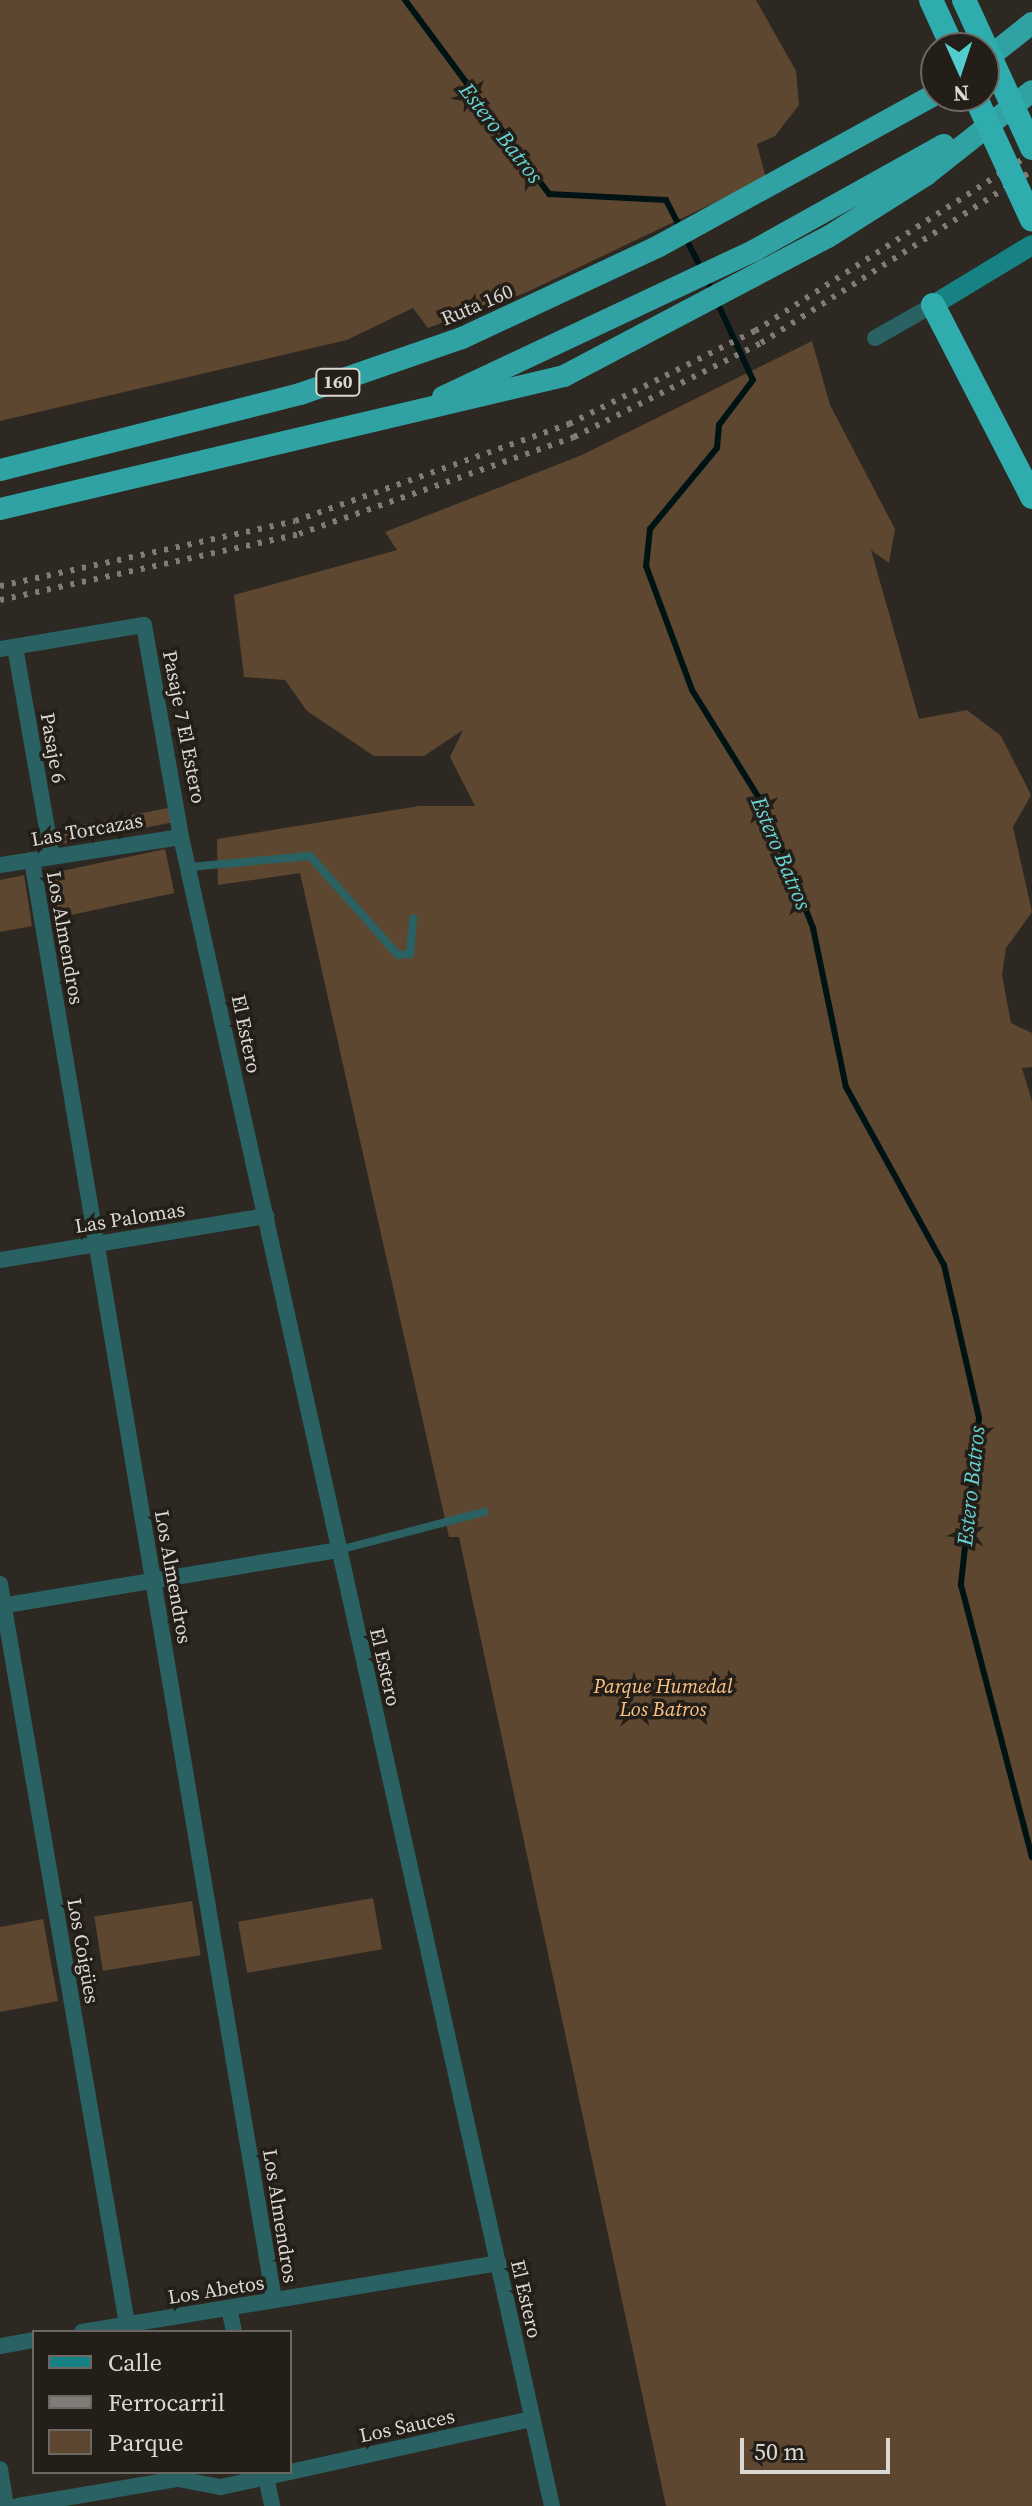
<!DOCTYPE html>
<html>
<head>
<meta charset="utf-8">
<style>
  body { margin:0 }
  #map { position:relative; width:1032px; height:2506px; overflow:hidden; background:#2d2822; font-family:"Source Serif 4",serif }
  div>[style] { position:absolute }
  .green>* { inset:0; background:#5d4730; transform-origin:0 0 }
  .stream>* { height:6px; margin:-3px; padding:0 3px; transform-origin:3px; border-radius:3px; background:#001314 }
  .service>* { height:8px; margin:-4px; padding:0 4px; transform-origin:4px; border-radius:4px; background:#2a6263 }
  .minor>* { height:16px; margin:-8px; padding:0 8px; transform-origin:8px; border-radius:8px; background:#2a6263 }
  .secondary>* { height:20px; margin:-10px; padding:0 10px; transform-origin:10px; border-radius:10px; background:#168283 }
  .trunk>* { height:22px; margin:-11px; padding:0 11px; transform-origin:11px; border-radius:11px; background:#31a2a3 }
  .motorway>* { height:24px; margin:-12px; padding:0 12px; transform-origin:12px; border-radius:12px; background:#2eacae }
  .rail>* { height:6px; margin-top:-3px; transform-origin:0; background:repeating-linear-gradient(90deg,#807b76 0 4px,transparent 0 12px) }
  .motorway-bridge>* { height:24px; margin:-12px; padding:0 12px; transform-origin:12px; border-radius:12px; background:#2eacae }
  span { translate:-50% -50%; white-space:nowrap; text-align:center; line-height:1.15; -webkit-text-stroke:7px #241e18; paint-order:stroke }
  .shield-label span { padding:2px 6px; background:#241e18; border:2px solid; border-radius:6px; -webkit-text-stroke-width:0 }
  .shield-label { font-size:18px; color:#dbd7d3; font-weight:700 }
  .street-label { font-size:20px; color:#dbd7d3 }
  .park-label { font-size:20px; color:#fcc386; font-style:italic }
  .water-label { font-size:22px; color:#66d5d6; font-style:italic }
  .legend { position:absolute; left:32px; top:2330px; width:260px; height:144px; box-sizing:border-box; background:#241e18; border:2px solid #6d6863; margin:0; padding:10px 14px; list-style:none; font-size:24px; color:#dbd7d3 }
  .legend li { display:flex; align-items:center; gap:16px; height:40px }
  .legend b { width:40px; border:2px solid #6d6863 }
  .north { position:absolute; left:920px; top:32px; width:80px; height:80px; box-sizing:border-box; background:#241e18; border:2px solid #6d6863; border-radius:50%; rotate:177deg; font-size:22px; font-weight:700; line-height:32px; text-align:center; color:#dbd7d3 }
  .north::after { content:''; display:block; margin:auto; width:28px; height:36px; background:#52cdce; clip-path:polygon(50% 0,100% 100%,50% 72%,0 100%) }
  .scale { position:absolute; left:740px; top:2438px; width:150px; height:36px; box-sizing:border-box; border:4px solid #dbd7d3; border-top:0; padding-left:10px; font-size:24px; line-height:28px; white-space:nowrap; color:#dbd7d3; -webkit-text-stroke:6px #241e18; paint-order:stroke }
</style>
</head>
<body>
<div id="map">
  <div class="green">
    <div style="clip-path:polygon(0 0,756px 0,796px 71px,799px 105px,775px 136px,757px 144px,766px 178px,525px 293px,428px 328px,413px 308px,347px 340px,0 421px)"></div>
    <div style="clip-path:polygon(812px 341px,830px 405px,895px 529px,889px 563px,871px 550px,919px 719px,967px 710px,1001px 736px,1031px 795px,1013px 827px,1032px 912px,1006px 948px,1002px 975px,1011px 1023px,1032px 1033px,1032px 1067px,1022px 1068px,1032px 1101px,1032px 2506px,666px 2506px,459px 1537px,449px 1537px,300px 873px,218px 885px,217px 839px,419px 806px,475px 806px,450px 757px,463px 730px,424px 756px,374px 756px,307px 711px,285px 680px,244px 677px,234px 595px,397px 550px,385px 532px,582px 455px)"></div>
    <div style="left:173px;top:807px;width:15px;height:119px;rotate:79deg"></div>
    <div style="left:165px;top:849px;width:45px;height:120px;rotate:78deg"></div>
    <div style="clip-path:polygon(24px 875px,32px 926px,0 932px,0 880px)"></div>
    <div style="left:373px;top:1898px;width:52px;height:137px;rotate:80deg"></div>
    <div style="left:192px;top:1901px;width:55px;height:99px;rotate:81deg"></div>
    <div style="clip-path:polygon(43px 1919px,58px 2001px,0 2012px,0 1927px)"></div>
  </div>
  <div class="stream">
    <div style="left:405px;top:0;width:242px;rotate:53.4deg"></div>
    <div style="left:549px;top:194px;width:117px;rotate:2.9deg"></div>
    <div style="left:666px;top:200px;width:76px;rotate:62.8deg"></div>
    <div style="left:706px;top:278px;width:112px;rotate:65.3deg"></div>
    <div style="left:753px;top:380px;width:56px;rotate:127.1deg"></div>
    <div style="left:719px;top:425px;width:23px;rotate:95deg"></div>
    <div style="left:717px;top:448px;width:105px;rotate:129.6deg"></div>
    <div style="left:650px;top:529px;width:37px;rotate:96deg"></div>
    <div style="left:646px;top:566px;width:132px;rotate:69.6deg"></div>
    <div style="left:692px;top:690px;width:142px;rotate:58.2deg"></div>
    <div style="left:767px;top:811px;width:126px;rotate:68.5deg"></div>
    <div style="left:813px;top:928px;width:162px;rotate:78.3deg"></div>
    <div style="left:846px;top:1087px;width:203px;rotate:61.2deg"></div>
    <div style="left:944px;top:1265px;width:157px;rotate:77.1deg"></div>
    <div style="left:979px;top:1418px;width:168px;rotate:96.2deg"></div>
    <div style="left:961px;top:1585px;width:281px;rotate:75.4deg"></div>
  </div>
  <div class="service">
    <div style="left:189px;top:867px;width:121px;rotate:-5.2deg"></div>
    <div style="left:310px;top:856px;width:132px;rotate:48.4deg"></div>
    <div style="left:398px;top:955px;width:12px;rotate:-5deg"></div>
    <div style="left:410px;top:954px;width:36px;rotate:-85deg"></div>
    <div style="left:339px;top:1550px;width:150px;rotate:-14.7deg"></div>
  </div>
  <div class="minor">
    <div style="left:875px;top:338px;width:67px;rotate:-29.6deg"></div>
    <div style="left:15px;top:647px;width:212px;rotate:80deg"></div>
    <div style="left:0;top:649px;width:146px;rotate:-9.5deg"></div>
    <div style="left:144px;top:625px;width:215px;rotate:80.1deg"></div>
    <div style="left:181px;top:837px;width:1710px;rotate:77.47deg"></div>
    <div style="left:32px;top:860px;width:1460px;rotate:80.46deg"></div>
    <div style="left:0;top:865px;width:183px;rotate:-8.8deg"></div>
    <div style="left:0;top:1260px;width:270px;rotate:-9.4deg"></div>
    <div style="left:0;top:1584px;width:751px;rotate:80.26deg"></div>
    <div style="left:0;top:1606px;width:344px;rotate:-9.4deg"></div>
    <div style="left:229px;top:2308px;width:25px;rotate:78deg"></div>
    <div style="left:82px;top:2332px;width:422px;rotate:-9.4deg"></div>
    <div style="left:0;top:2346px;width:35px;rotate:-10deg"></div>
    <div style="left:0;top:2469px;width:37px;rotate:81deg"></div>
    <div style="left:265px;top:2472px;width:35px;rotate:78deg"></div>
    <div style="left:290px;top:2472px;width:248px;rotate:-12.4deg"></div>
    <div style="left:18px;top:2506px;width:162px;rotate:-9.6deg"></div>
    <div style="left:178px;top:2479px;width:44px;rotate:10.5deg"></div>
    <div style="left:221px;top:2487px;width:70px;rotate:-12.4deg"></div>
  </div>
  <div class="secondary">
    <div style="left:933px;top:305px;width:116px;rotate:-31.2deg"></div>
  </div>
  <div class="trunk">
    <div style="left:984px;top:61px;width:61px;rotate:-38.4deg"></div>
    <div style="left:443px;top:397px;width:345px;rotate:-25.2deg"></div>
    <div style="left:755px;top:250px;width:216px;rotate:-29.1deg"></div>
    <div style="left:0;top:470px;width:309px;rotate:-14.2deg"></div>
    <div style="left:300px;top:394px;width:171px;rotate:-19.1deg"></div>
    <div style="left:462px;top:338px;width:217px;rotate:-25deg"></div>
    <div style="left:659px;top:246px;width:316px;rotate:-28.8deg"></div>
    <div style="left:0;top:509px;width:579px;rotate:-13.27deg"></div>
    <div style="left:564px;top:376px;width:298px;rotate:-27.8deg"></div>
    <div style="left:828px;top:237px;width:116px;rotate:-32.3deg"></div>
    <div style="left:926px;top:175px;width:135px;rotate:-38.4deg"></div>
  </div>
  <div class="motorway">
    <div style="left:931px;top:0;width:53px;rotate:65.4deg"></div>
    <div style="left:933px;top:305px;width:216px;rotate:62.7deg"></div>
  </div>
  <div class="rail">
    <div style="left:0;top:586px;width:302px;rotate:-12.4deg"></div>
    <div style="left:295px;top:521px;width:291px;rotate:-19.5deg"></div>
    <div style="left:569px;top:424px;width:208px;rotate:-26.6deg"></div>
    <div style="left:755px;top:331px;width:329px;rotate:-32.7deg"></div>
    <div style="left:0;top:600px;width:306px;rotate:-12.4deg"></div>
    <div style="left:299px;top:534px;width:292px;rotate:-19.4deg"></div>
    <div style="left:574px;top:437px;width:209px;rotate:-26.7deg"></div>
    <div style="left:761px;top:343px;width:321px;rotate:-32.4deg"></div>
  </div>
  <div class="motorway-bridge">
    <div style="left:964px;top:0;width:163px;rotate:65.3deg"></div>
    <div style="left:975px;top:96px;width:136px;rotate:65.3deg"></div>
  </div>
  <div class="shield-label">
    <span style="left:338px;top:382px">160</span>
  </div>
  <div class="street-label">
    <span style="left:477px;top:305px;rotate:-23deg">Ruta 160</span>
    <span style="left:184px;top:727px;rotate:79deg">Pasaje 7 El Estero</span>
    <span style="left:53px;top:748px;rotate:80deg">Pasaje 6</span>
    <span style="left:87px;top:830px;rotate:-10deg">Las Torcazas</span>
    <span style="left:65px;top:938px;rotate:80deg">Los Almendros</span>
    <span style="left:246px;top:1034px;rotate:78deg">El Estero</span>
    <span style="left:130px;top:1218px;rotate:-9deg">Las Palomas</span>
    <span style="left:173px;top:1577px;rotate:80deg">Los Almendros</span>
    <span style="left:385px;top:1667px;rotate:77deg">El Estero</span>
    <span style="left:83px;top:1951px;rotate:80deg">Los Coigües</span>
    <span style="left:280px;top:2216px;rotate:81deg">Los Almendros</span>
    <span style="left:216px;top:2290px;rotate:-9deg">Los Abetos</span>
    <span style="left:526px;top:2299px;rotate:77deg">El Estero</span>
    <span style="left:407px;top:2426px;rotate:-12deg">Los Sauces</span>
  </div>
  <div class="park-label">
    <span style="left:663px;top:1698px">Parque Humedal<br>Los Batros</span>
  </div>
  <div class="water-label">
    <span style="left:501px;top:133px;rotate:52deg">Estero Batros</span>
    <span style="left:781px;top:853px;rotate:67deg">Estero Batros</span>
    <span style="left:971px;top:1486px;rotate:-84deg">Estero Batros</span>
  </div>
  <ul class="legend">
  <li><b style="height:10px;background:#168283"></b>Calle</li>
  <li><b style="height:10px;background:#807b76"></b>Ferrocarril</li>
  <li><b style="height:22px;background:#5d4730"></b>Parque</li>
  </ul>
  <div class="north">N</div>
  <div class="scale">50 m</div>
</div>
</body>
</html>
